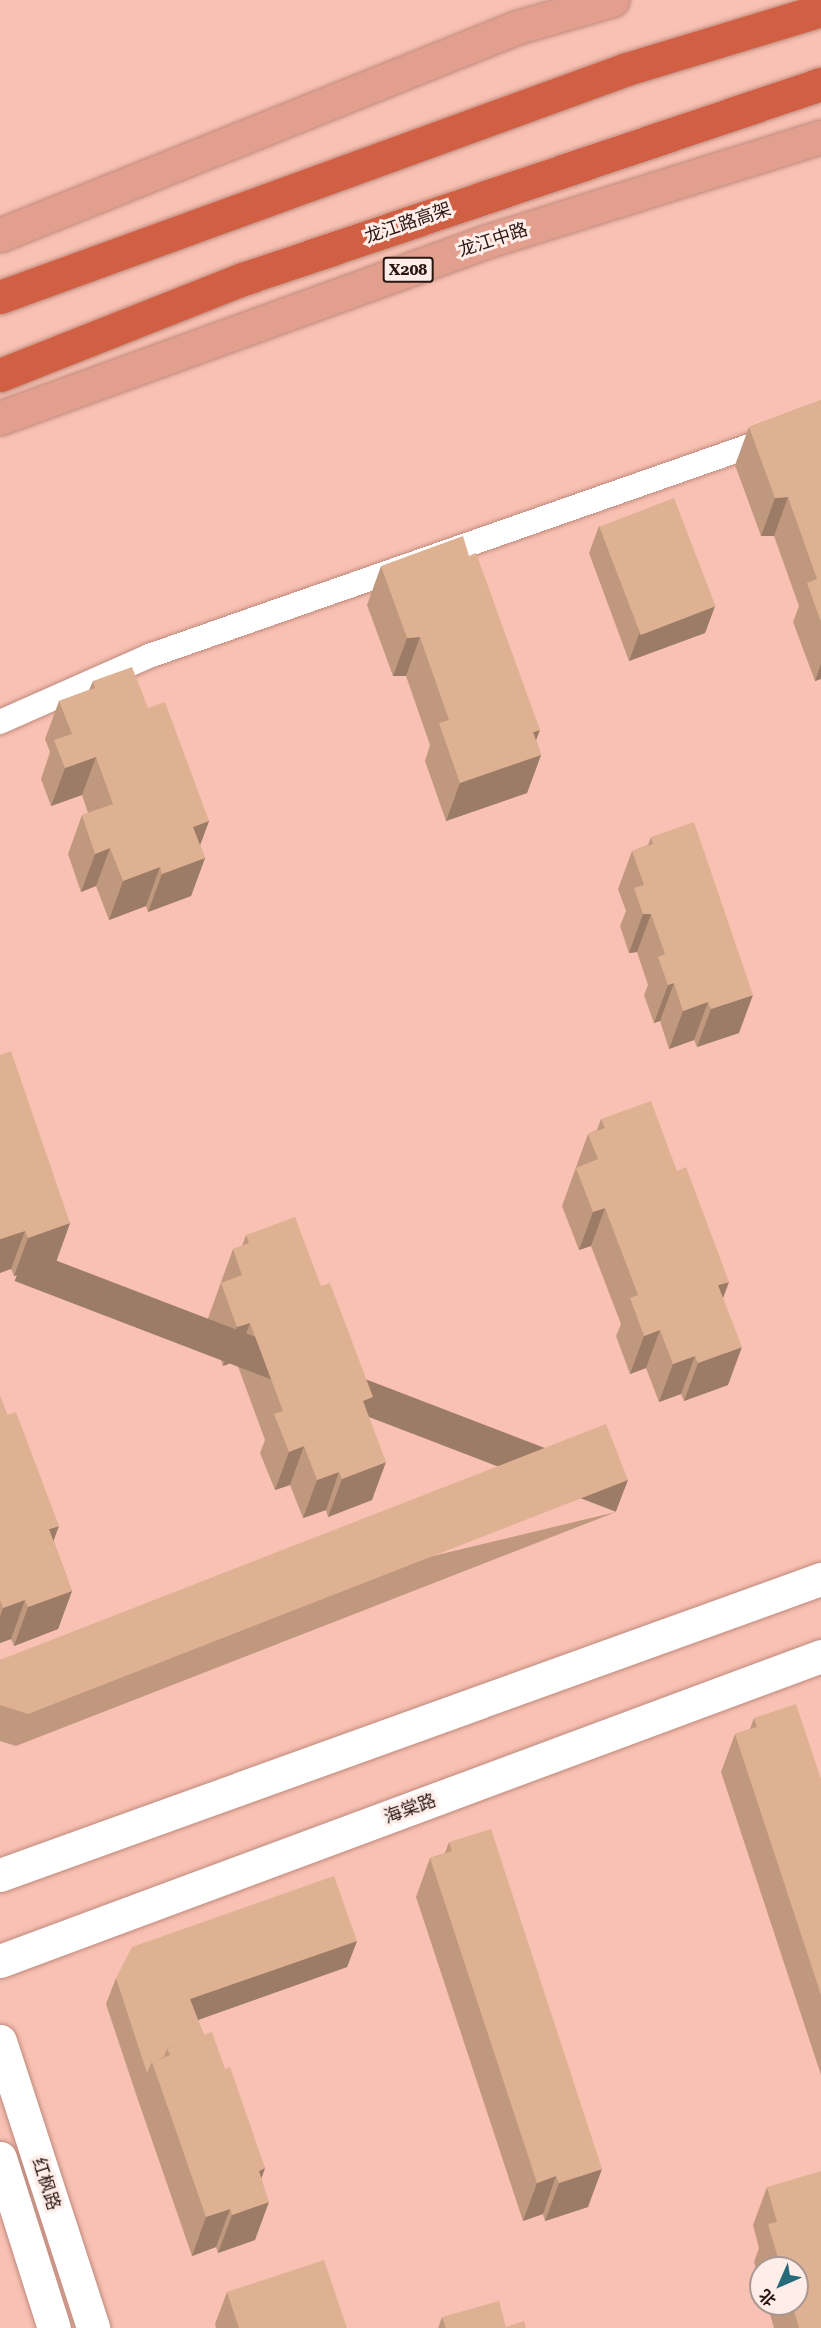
<!DOCTYPE html>
<html>
<head>
<meta charset="utf-8">
<style>
  body { margin:0 }
  #map { position:relative; width:821px; height:2328px; overflow:hidden; background:#f9c1b3; font-family:"Roboto Serif","Noto Sans SC",serif }
  div>[style] { position:absolute }
  .roads { filter:drop-shadow(0 0 2px #bd897b) drop-shadow(0 0 2px #bd897b) }
  .lane>* { height:24px; margin:-12px; padding:0 12px; transform-origin:12px; border-radius:12px; background:#fff }
  .secondary>* { height:33px; margin:-16.5px; padding:0 16.5px; transform-origin:16.5px; border-radius:16.5px; background:#fff }
  .primary>* { height:33px; margin:-16.5px; padding:0 16.5px; transform-origin:16.5px; border-radius:16.5px; background:#e39f8e }
  .highway>* { height:33px; margin:-16.5px; padding:0 16.5px; transform-origin:16.5px; border-radius:16.5px; background:#d15f43 }
  .wall>* { inset:0; background:#c0987e }
  .shaded-wall>* { inset:0; background:#9c7c67; transform-origin:0 0 }
  .building>* { inset:0; background:#dfb193; transform-origin:0 0 }
  span { translate:-50% -50%; white-space:nowrap; text-align:center; line-height:1.15; -webkit-text-stroke:6px #feede8; paint-order:stroke }
  .shield-label span { padding:2px 4px; background:#feede8; border:2px solid; border-radius:4px; -webkit-text-stroke-width:0 }
  .shield-label { font-size:16px; color:#2a1611; font-weight:700 }
  .street-label { font-size:18px; color:#2a1611 }
  .north { position:absolute; left:749px; top:2256px; width:60px; height:60px; box-sizing:border-box; background:#feede8; border:2px solid #a99792; border-radius:50%; rotate:225deg; font-size:16px; font-weight:700; line-height:24px; text-align:center; color:#2a1611 }
  .north::after { content:''; display:block; margin:auto; width:21px; height:27px; background:#246a79; clip-path:polygon(50% 0,100% 100%,50% 72%,0 100%) }
</style>
</head>
<body>
<div id="map">
  <div class="roads">
    <div class="lane">
      <div style="left:0;top:722px;width:163px;rotate:-23.9deg"></div>
      <div style="left:149px;top:656px;width:712px;rotate:-19.27deg"></div>
    </div>
    <div class="secondary">
      <div style="left:0;top:1875px;width:873px;rotate:-19.83deg"></div>
      <div style="left:0;top:1961px;width:876px;rotate:-20.38deg"></div>
      <div style="left:0;top:2041px;width:302px;rotate:72deg"></div>
      <div style="left:0;top:2158px;width:178px;rotate:72.4deg"></div>
    </div>
    <div class="primary">
      <div style="left:0;top:235px;width:558px;rotate:-21.88deg"></div>
      <div style="left:518px;top:27px;width:98px;rotate:-16deg"></div>
      <div style="left:0;top:418px;width:516px;rotate:-19.95deg"></div>
      <div style="left:485px;top:242px;width:352px;rotate:-17.4deg"></div>
    </div>
    <div class="highway">
      <div style="left:0;top:297px;width:667px;rotate:-19.98deg"></div>
      <div style="left:627px;top:69px;width:203px;rotate:-16.9deg"></div>
      <div style="left:0;top:375px;width:261px;rotate:-21.6deg"></div>
      <div style="left:243px;top:279px;width:610px;rotate:-18.64deg"></div>
    </div>
  </div>
  <div class="wall">
    <div style="clip-path:polygon(821px 400px,821px 679px,815px 681px,793px 622px,799px 606px,774px 536px,761px 536px,735px 465px,749px 427px)"></div>
    <div style="clip-path:polygon(599px 526px,715px 606px,705px 633px,629px 661px,589px 553px)"></div>
    <div style="clip-path:polygon(381px 566px,536px 740px,541px 755px,527px 793px,446px 821px,425px 761px,430px 745px,406px 676px,393px 676px,367px 605px)"></div>
    <div style="clip-path:polygon(93px 681px,148px 708px,209px 821px,200px 845px,205px 858px,191px 896px,148px 912px,146px 906px,109px 920px,96px 886px,81px 892px,68px 854px,82px 815px,88px 813px,82px 795px,51px 806px,41px 779px,50px 752px,45px 739px,59px 701px,89px 690px)"></div>
    <div style="clip-path:polygon(651px 837px,739px 1033px,697px 1047px,694px 1040px,669px 1049px,660px 1021px,654px 1023px,644px 995px,648px 985px,637px 952px,629px 953px,620px 926px,626px 911px,618px 889px,632px 851px,648px 845px)"></div>
    <div style="clip-path:polygon(0 1055px,70px 1223px,56px 1262px,14px 1276px,11px 1269px)"></div>
    <div style="clip-path:polygon(601px 1119px,723px 1297px,728px 1385px,684px 1401px,681px 1394px,659px 1402px,646px 1368px,630px 1374px,616px 1336px,621px 1324px,591px 1246px,579px 1250px,562px 1206px,588px 1134px,597px 1130px)"></div>
    <div style="clip-path:polygon(246px 1235px,321px 1286px,373px 1397px,367px 1412px,372px 1500px,328px 1517px,326px 1510px,303px 1518px,290px 1485px,275px 1490px,260px 1453px,265px 1440px,236px 1361px,223px 1366px,207px 1321px,233px 1249px,242px 1246px)"></div>
    <div style="clip-path:polygon(0 1396px,72px 1591px,58px 1629px,14px 1646px,11px 1639px,0 1643px)"></div>
    <div style="clip-path:polygon(616px 1512px,16px 1746px,0 1741px,0 1660px)"></div>
    <div style="clip-path:polygon(754px 1718px,821px 1779px,821px 2075px,721px 1772px,735px 1734px,750px 1729px)"></div>
    <div style="clip-path:polygon(449px 1842px,588px 2207px,545px 2221px,543px 2214px,523px 2221px,416px 1897px,430px 1858px,445px 1853px)"></div>
    <div style="clip-path:polygon(357px 1941px,347px 1967px,198px 2020px,204px 2035px,225px 2069px,265px 2168px,261px 2179px,255px 2240px,218px 2253px,216px 2247px,192px 2256px,138px 2100px,106px 2004px,116px 1978px)"></div>
    <div style="clip-path:polygon(767px 2187px,821px 2328px,774px 2328px,767px 2304px,797px 2304px,797px 2268px,761px 2268px,761px 2285px,754px 2262px,759px 2248px,753px 2225px)"></div>
    <div style="clip-path:polygon(227px 2292px,347px 2328px,216px 2328px,215px 2324px)"></div>
    <div style="clip-path:polygon(442px 2317px,506px 2327px,526px 2328px,438px 2328px)"></div>
  </div>
  <div class="shaded-wall">
    <div style="clip-path:polygon(788px 497px,774px 536px,761px 536px,775px 498px)"></div>
    <div style="clip-path:polygon(715px 606px,705px 633px,629px 661px,639px 634px)"></div>
    <div style="clip-path:polygon(420px 637px,406px 676px,393px 676px,407px 638px)"></div>
    <div style="clip-path:polygon(821px 664px,821px 679px,815px 681px)"></div>
    <div style="clip-path:polygon(540px 730px,529px 759px,541px 755px,527px 793px,446px 821px,460px 783px,533px 732px)"></div>
    <div style="clip-path:polygon(96px 757px,82px 795px,51px 806px,65px 768px)"></div>
    <div style="clip-path:polygon(209px 821px,195px 859px,193px 827px)"></div>
    <div style="clip-path:polygon(110px 848px,96px 886px,81px 892px,95px 854px)"></div>
    <div style="clip-path:polygon(205px 858px,191px 896px,148px 912px,162px 874px)"></div>
    <div style="clip-path:polygon(160px 867px,146px 906px,109px 920px,123px 881px)"></div>
    <div style="clip-path:polygon(643px 914px,651px 914px,637px 952px,629px 953px)"></div>
    <div style="clip-path:polygon(674px 983px,660px 1021px,654px 1023px,668px 985px)"></div>
    <div style="clip-path:polygon(753px 995px,739px 1033px,697px 1047px,711px 1009px)"></div>
    <div style="clip-path:polygon(708px 1002px,694px 1040px,669px 1049px,683px 1011px)"></div>
    <div style="clip-path:polygon(605px 1208px,591px 1246px,579px 1250px,593px 1212px)"></div>
    <div style="clip-path:polygon(70px 1223px,56px 1262px,14px 1276px,28px 1238px)"></div>
    <div style="clip-path:polygon(25px 1231px,11px 1269px,0 1273px,0 1239px)"></div>
    <div style="clip-path:polygon(729px 1282px,715px 1320px,718px 1285px)"></div>
    <div style="clip-path:polygon(250px 1323px,236px 1361px,223px 1366px,237px 1327px)"></div>
    <div style="clip-path:polygon(660px 1330px,646px 1368px,630px 1374px,644px 1336px)"></div>
    <div style="clip-path:polygon(742px 1347px,728px 1385px,684px 1401px,698px 1363px)"></div>
    <div style="clip-path:polygon(695px 1356px,681px 1394px,659px 1402px,673px 1364px)"></div>
    <div style="clip-path:polygon(373px 1397px,359px 1435px,363px 1401px)"></div>
    <div style="clip-path:polygon(304px 1446px,290px 1485px,275px 1490px,289px 1452px)"></div>
    <div style="clip-path:polygon(386px 1462px,372px 1500px,328px 1517px,342px 1479px)"></div>
    <div style="clip-path:polygon(339px 1472px,326px 1510px,303px 1518px,317px 1480px)"></div>
    <div style="left:628px;top:1480px;width:34px;height:644px;rotate:111deg"></div>
    <div style="clip-path:polygon(59px 1526px,45px 1564px,49px 1529px)"></div>
    <div style="clip-path:polygon(72px 1591px,58px 1629px,14px 1646px,28px 1607px)"></div>
    <div style="clip-path:polygon(25px 1600px,11px 1639px,0 1643px,0 1617px,3px 1608px)"></div>
    <div style="clip-path:polygon(357px 1941px,347px 1967px,181px 2026px,190px 1999px)"></div>
    <div style="clip-path:polygon(265px 2168px,251px 2207px,259px 2171px)"></div>
    <div style="clip-path:polygon(602px 2169px,588px 2207px,545px 2221px,559px 2183px)"></div>
    <div style="clip-path:polygon(556px 2176px,543px 2214px,523px 2221px,537px 2183px)"></div>
    <div style="clip-path:polygon(269px 2202px,255px 2240px,218px 2253px,232px 2215px)"></div>
    <div style="clip-path:polygon(230px 2209px,216px 2247px,192px 2256px,206px 2217px)"></div>
  </div>
  <div class="building">
    <div style="clip-path:polygon(821px 400px,821px 622px,807px 583px,817px 579px,788px 497px,775px 498px,749px 427px)"></div>
    <div style="left:674px;top:498px;width:116px;height:80px;rotate:69deg"></div>
    <div style="clip-path:polygon(463px 536px,469px 556px,476px 553px,540px 730px,533px 732px,541px 755px,460px 783px,439px 723px,449px 720px,420px 637px,407px 638px,381px 566px)"></div>
    <div style="clip-path:polygon(132px 667px,148px 708px,165px 702px,209px 821px,193px 827px,205px 858px,162px 874px,160px 867px,123px 881px,110px 848px,95px 854px,82px 815px,113px 804px,96px 757px,65px 768px,54px 740px,72px 734px,59px 701px,95px 688px,93px 681px)"></div>
    <div style="clip-path:polygon(694px 822px,753px 995px,711px 1009px,708px 1002px,683px 1011px,674px 983px,668px 985px,658px 957px,665px 954px,651px 914px,643px 914px,634px 888px,644px 885px,632px 851px,653px 844px,651px 837px)"></div>
    <div style="clip-path:polygon(11px 1051px,70px 1223px,28px 1238px,25px 1231px,0 1239px,0 1055px)"></div>
    <div style="clip-path:polygon(651px 1101px,677px 1171px,686px 1167px,729px 1282px,718px 1285px,742px 1347px,698px 1363px,695px 1356px,673px 1364px,660px 1330px,644px 1336px,630px 1298px,638px 1295px,605px 1208px,593px 1212px,576px 1168px,598px 1159px,588px 1134px,605px 1128px,601px 1119px)"></div>
    <div style="clip-path:polygon(295px 1217px,321px 1286px,330px 1283px,373px 1397px,363px 1401px,386px 1462px,342px 1479px,339px 1472px,317px 1480px,304px 1446px,289px 1452px,274px 1414px,283px 1411px,250px 1323px,237px 1327px,221px 1283px,242px 1275px,233px 1249px,249px 1243px,246px 1235px)"></div>
    <div style="clip-path:polygon(0 1396px,7px 1415px,16px 1412px,59px 1526px,49px 1529px,72px 1591px,28px 1607px,25px 1600px,3px 1608px,0 1600px)"></div>
    <div style="clip-path:polygon(606px 1424px,628px 1480px,28px 1714px,0 1705px,0 1660px)"></div>
    <div style="clip-path:polygon(796px 1704px,821px 1779px,821px 1995px,735px 1734px,757px 1727px,754px 1718px)"></div>
    <div style="clip-path:polygon(491px 1829px,602px 2169px,559px 2183px,556px 2176px,537px 2183px,430px 1858px,452px 1851px,449px 1842px)"></div>
    <div style="clip-path:polygon(334px 1876px,357px 1941px,190px 1999px,204px 2035px,167px 2048px,164px 2057px,152px 2062px,147px 2073px,116px 1978px,132px 1947px)"></div>
    <div style="clip-path:polygon(212px 2032px,225px 2069px,230px 2067px,265px 2168px,259px 2171px,269px 2202px,232px 2215px,230px 2209px,206px 2217px,152px 2062px,170px 2055px,167px 2048px)"></div>
    <div style="clip-path:polygon(821px 2171px,821px 2328px,799px 2328px,792px 2304px,797px 2304px,797px 2268px,781px 2268px,768px 2224px,777px 2222px,767px 2187px)"></div>
    <div style="clip-path:polygon(324px 2260px,347px 2328px,239px 2328px,227px 2292px)"></div>
    <div style="clip-path:polygon(499px 2301px,506px 2327px,524px 2321px,526px 2328px,446px 2328px,442px 2317px)"></div>
  </div>
  <div class="shield-label">
    <span style="left:408px;top:270px">X208</span>
  </div>
  <div class="street-label">
    <span style="left:408px;top:223px;rotate:-19deg">龙江路高架</span>
    <span style="left:493px;top:240px;rotate:-18deg">龙江中路</span>
    <span style="left:410px;top:1809px;rotate:-20deg">海棠路</span>
    <span style="left:46px;top:2184px;rotate:72deg">红枫路</span>
  </div>
  <div class="north">北</div>
</div>
</body>
</html>
